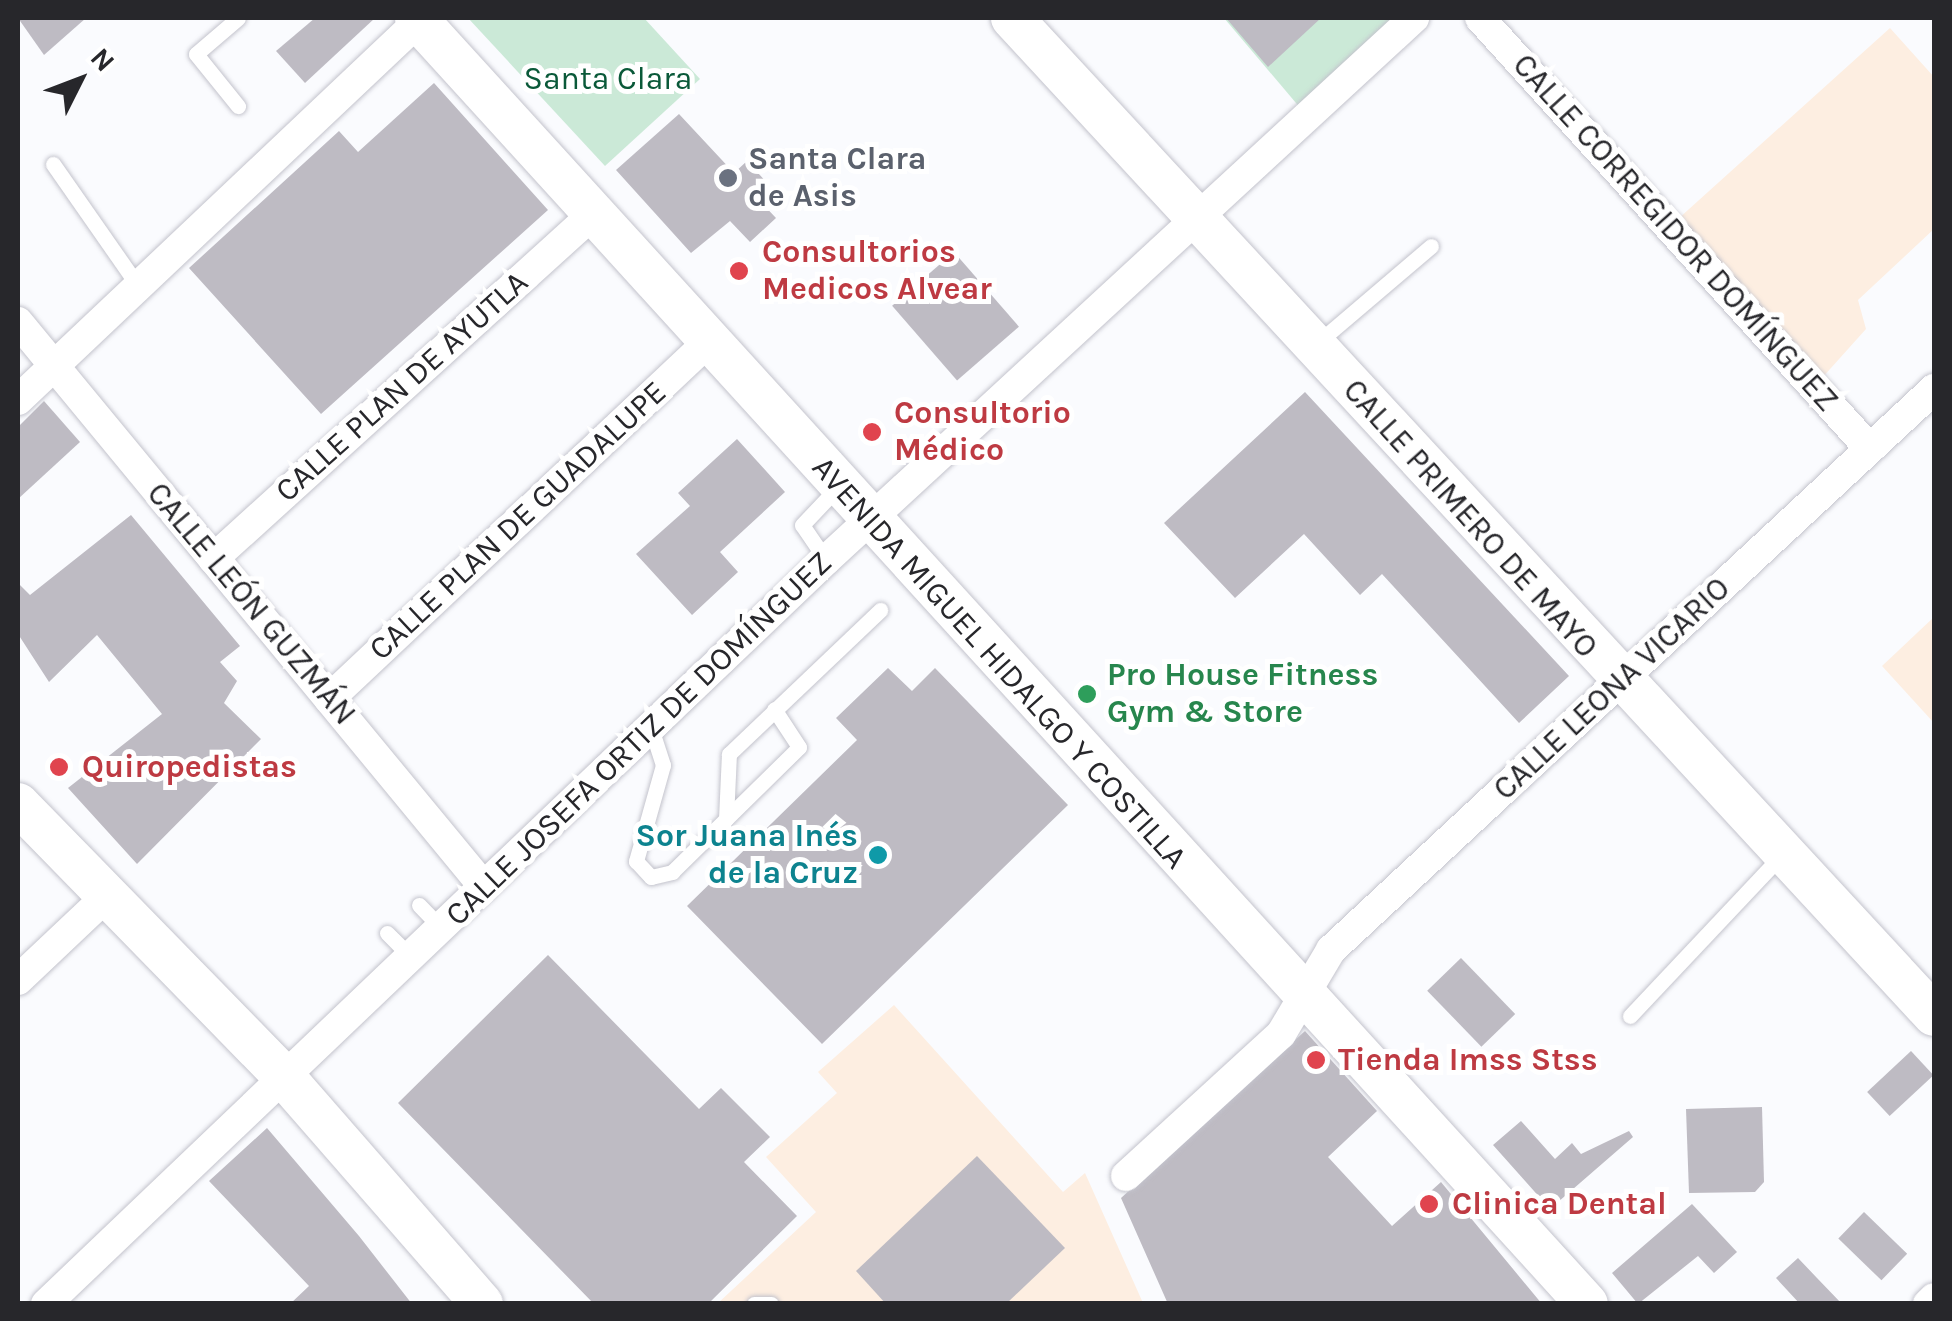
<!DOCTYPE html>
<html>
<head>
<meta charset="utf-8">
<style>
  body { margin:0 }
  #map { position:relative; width:1952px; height:1321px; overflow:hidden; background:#fafbfe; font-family:Karla,sans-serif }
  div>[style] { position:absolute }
  .education>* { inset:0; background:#fdeee1 }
  .green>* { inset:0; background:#cbe9d7 }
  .building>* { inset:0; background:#bebbc3; transform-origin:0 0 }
  .roads { filter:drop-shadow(0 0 2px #c3c3cc) drop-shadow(0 0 2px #c3c3cc) }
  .service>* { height:15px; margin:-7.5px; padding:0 7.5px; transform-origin:7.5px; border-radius:7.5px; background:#fff }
  .minor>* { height:30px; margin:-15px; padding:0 15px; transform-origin:15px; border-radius:15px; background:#fff }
  .secondary>* { height:42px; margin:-21px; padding:0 21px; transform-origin:21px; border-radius:21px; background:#fff }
  .dots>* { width:28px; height:28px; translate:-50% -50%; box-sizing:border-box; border:5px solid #fff; border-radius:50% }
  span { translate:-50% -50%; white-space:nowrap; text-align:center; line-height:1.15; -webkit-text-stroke:10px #fff; paint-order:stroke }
  .park-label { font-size:32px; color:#0a5939 }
  .worship-label { font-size:32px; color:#5b616d; font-weight:700 }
  .left { translate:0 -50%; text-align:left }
  .street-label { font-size:32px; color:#27272b }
  .health-label { font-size:32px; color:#be3a42; font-weight:700 }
  .leisure-label { font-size:32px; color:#27864d; font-weight:700 }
  .culture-label { font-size:32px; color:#0d838f; font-weight:700 }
  .right { translate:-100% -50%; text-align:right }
  .frame { position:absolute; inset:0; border:20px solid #27272b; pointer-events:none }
  .north { position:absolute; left:30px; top:30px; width:100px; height:100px; -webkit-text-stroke:8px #fff; paint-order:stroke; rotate:48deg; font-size:28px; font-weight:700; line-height:40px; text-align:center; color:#27272b }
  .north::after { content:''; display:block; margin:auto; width:35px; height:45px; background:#27272b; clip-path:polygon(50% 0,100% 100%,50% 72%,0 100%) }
</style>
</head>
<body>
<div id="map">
  <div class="education">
    <div style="clip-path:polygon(1890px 28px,1934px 77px,1934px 229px,1858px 300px,1866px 329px,1822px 378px,1678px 219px)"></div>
    <div style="clip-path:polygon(1934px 617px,1934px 723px,1882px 666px)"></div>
    <div style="clip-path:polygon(894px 1005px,1063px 1192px,1085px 1173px,1143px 1303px,717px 1304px,816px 1212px,766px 1157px,837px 1093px,818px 1072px)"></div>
  </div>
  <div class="green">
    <div style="clip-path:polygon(468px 18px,644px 18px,700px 79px,605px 166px)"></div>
    <div style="clip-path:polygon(1224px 18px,1414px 18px,1307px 116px)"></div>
  </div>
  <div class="building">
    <div style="clip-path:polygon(18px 18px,86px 18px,44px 55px)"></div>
    <div style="clip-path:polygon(315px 18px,375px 18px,305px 83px,276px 51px)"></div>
    <div style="clip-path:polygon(1226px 18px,1321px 18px,1268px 67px)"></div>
    <div style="clip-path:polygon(434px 83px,548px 210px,321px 414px,189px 268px,339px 131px,358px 152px)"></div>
    <div style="clip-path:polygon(679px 114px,734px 173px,747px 161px,768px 184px,755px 196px,776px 218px,750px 242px,730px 221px,691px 253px,616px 170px)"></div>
    <div style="left:954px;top:252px;width:99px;height:82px;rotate:49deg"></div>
    <div style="clip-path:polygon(1305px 392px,1569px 676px,1519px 723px,1382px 574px,1360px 595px,1304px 534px,1235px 598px,1164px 523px)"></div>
    <div style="clip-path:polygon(44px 401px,80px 442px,18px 499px,18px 427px)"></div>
    <div style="clip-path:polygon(737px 439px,785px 492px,720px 552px,738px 572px,692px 615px,636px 554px,690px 506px,678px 493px)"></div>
    <div style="clip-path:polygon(131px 515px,240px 646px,220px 662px,237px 681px,224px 703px,261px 739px,137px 864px,68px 788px,162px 714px,97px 635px,49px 682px,18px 634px,18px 583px,30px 595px)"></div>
    <div style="clip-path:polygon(888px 668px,912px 691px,935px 668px,1068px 805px,822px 1044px,687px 906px,857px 740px,836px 718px)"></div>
    <div style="clip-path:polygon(548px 955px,699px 1109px,721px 1088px,770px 1137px,744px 1162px,797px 1216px,708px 1304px,594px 1304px,398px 1103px)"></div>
    <div style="left:1461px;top:958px;width:78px;height:47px;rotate:46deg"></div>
    <div style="clip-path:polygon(1305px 1031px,1377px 1111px,1328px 1157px,1392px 1226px,1441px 1182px,1542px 1304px,1168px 1304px,1121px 1198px)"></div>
    <div style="left:1911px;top:1051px;width:33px;height:60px;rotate:47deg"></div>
    <div style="clip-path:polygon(1762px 1107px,1764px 1182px,1755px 1192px,1689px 1193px,1686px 1109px)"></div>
    <div style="clip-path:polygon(1521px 1121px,1555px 1159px,1572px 1143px,1581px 1154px,1629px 1131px,1633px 1137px,1550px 1209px,1493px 1145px)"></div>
    <div style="clip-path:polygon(267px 1128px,359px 1236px,412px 1304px,290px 1304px,309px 1286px,209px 1181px)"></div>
    <div style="clip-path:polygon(977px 1156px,1065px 1248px,1006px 1304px,886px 1304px,856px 1271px)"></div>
    <div style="clip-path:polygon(1692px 1204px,1737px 1252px,1714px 1273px,1698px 1256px,1638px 1304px,1612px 1273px)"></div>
    <div style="left:1864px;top:1212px;width:60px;height:37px;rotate:44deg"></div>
    <div style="clip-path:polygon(1798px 1258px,1817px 1278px,1842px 1304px,1800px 1304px,1776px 1278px)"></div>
  </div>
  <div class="roads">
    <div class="service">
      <div style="left:238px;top:18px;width:55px;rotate:139.4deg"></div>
      <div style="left:196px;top:54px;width:67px;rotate:51.1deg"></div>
      <div style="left:53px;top:164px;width:149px;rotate:55.1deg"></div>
      <div style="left:1316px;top:344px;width:151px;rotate:-40.4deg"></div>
      <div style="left:826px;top:560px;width:42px;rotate:-124.4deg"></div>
      <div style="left:802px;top:525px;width:52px;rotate:-46.5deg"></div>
      <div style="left:651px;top:728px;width:39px;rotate:72deg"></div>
      <div style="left:663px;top:765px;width:100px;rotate:105.7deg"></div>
      <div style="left:636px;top:861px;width:22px;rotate:47deg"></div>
      <div style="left:651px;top:877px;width:22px;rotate:-13deg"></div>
      <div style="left:672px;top:872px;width:178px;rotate:-44.5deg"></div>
      <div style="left:799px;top:747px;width:45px;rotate:-123.3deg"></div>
      <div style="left:726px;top:819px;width:65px;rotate:-87.4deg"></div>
      <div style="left:729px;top:754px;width:209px;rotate:-43.6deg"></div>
      <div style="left:419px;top:905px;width:32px;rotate:46deg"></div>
      <div style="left:387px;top:933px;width:33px;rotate:45deg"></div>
      <div style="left:1630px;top:1016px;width:220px;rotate:-46.7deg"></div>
      <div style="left:754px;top:1304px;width:17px"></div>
    </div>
    <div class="minor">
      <div style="left:1480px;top:18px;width:581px;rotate:47.86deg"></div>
      <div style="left:18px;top:322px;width:732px;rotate:50.48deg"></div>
      <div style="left:18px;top:400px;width:556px;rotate:-43.4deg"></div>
      <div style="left:213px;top:559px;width:512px;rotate:-42.23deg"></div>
      <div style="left:329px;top:699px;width:519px;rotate:-43.28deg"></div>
      <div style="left:18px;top:980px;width:124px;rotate:-43.4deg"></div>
      <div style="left:1126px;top:1176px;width:210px;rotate:-42.5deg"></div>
      <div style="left:1281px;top:1034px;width:98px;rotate:-59.2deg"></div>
      <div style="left:1331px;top:950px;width:824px;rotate:-42.93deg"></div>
      <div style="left:46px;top:1304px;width:1078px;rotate:-43.65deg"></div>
      <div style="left:826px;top:560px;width:800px;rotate:-42.67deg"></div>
      <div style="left:1928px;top:1304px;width:8px;rotate:-45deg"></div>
    </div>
    <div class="secondary">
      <div style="left:416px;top:18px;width:1739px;rotate:47.68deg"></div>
      <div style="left:1012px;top:18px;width:1358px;rotate:47.24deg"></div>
      <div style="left:18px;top:804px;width:381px;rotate:45.7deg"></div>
      <div style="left:284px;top:1077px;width:301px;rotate:48.9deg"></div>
    </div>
  </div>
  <div class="dots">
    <div style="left:728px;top:178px;background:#6b7280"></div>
    <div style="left:739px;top:271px;background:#e0444e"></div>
    <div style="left:872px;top:432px;background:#e0444e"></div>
    <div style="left:1087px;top:694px;background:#2e9e5b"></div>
    <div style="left:59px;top:767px;background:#e0444e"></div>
    <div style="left:878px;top:855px;background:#0f9aa8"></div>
    <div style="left:1316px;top:1060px;background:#e0444e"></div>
    <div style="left:1429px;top:1204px;background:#e0444e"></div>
  </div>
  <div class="park-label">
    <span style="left:608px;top:79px">Santa Clara</span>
  </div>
  <div class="worship-label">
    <span class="left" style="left:748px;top:178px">Santa Clara<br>de Asis</span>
  </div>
  <div class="street-label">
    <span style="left:1675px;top:233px;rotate:48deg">CALLE CORREGIDOR DOMÍNGUEZ</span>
    <span style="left:402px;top:387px;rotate:-42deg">CALLE PLAN DE AYUTLA</span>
    <span style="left:1470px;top:519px;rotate:48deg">CALLE PRIMERO DE MAYO</span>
    <span style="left:518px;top:521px;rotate:-43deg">CALLE PLAN DE GUADALUPE</span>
    <span style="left:251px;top:604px;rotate:50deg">CALLE LEÓN GUZMÁN</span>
    <span style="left:999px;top:663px;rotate:48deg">AVENIDA MIGUEL HIDALGO Y COSTILLA</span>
    <span style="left:1612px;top:689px;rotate:-43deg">CALLE LEONA VICARIO</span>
    <span style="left:639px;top:739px;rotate:-44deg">CALLE JOSEFA ORTIZ DE DOMÍNGUEZ</span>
  </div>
  <div class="health-label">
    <span class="left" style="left:762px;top:271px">Consultorios<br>Medicos Alvear</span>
    <span class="left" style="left:894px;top:432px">Consultorio<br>Médico</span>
    <span class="left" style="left:82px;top:767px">Quiropedistas</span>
    <span class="left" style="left:1338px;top:1060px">Tienda Imss Stss</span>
    <span class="left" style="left:1452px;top:1204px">Clinica Dental</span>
  </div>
  <div class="leisure-label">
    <span class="left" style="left:1107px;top:694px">Pro House Fitness<br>Gym &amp; Store</span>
  </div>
  <div class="culture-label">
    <span class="right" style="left:858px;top:855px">Sor Juana Inés<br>de la Cruz</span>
  </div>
  <div class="frame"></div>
  <div class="north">N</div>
</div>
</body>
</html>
